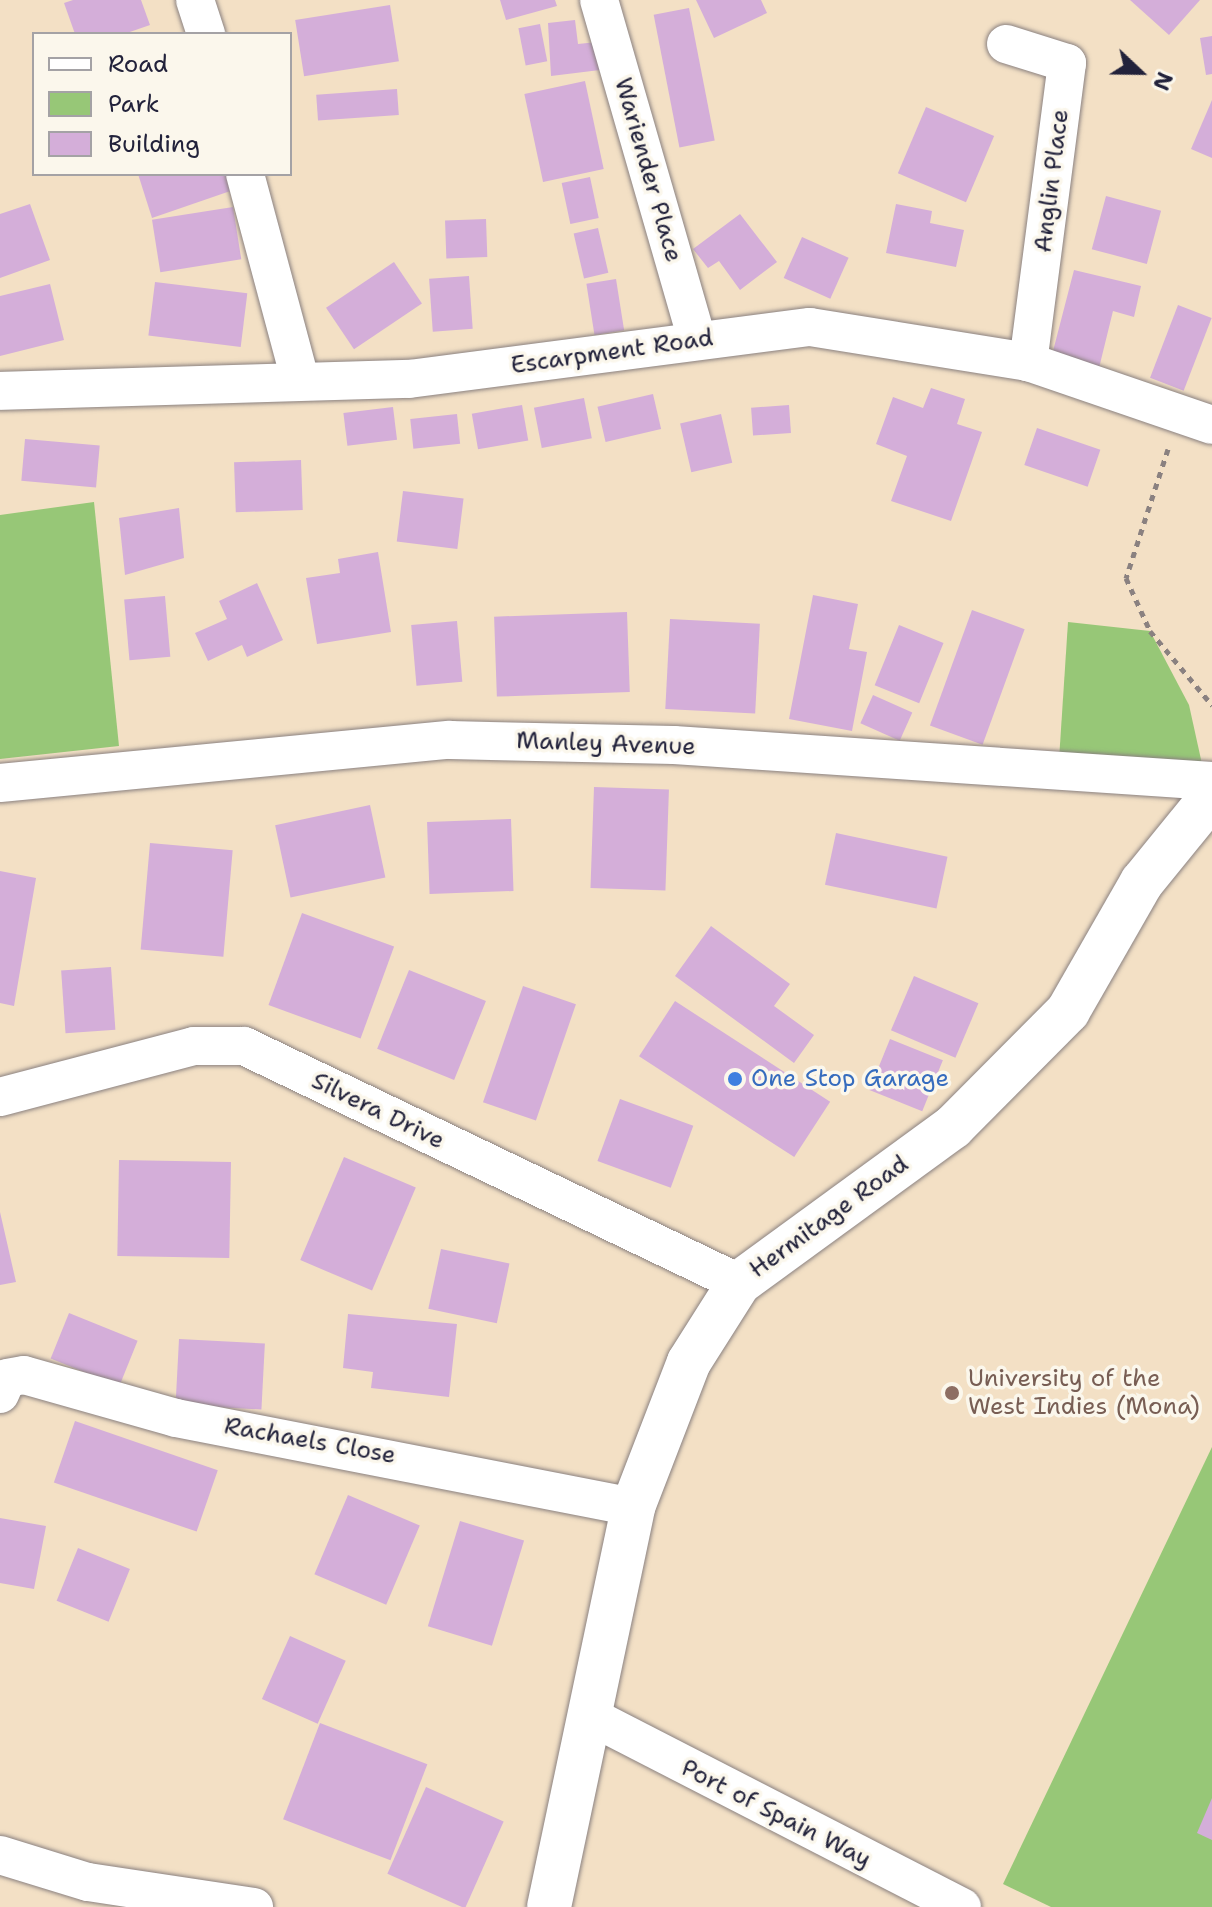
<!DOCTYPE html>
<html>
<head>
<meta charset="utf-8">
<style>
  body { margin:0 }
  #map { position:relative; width:1212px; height:1907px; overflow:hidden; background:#f3e0c5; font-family:"Shantell Sans",sans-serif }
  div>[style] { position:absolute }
  .green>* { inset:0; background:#97c777 }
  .building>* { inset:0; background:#d4aed9; transform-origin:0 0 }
  .path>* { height:5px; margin-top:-2.5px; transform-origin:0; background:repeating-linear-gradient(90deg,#8a8180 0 6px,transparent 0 12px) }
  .roads { filter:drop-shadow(0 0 2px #8a8180) drop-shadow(0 0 2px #8a8180) }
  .street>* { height:38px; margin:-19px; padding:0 19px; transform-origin:19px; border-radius:19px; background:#fff }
  .secondary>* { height:44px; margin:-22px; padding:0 22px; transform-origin:22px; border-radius:22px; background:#fff }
  .dots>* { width:22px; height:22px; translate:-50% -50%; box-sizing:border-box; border:4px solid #fbf7ec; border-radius:50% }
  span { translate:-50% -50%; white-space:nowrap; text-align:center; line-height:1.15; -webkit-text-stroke:7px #fbf7ec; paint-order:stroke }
  .street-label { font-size:24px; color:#22223b }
  .shop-label { font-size:24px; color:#366cbe }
  .left { translate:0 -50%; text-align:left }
  .education-label { font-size:24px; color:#785e54 }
  .legend { position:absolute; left:32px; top:32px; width:260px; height:144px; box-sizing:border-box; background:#fbf7ec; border:2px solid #a4a2a5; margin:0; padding:10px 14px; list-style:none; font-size:24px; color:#22223b }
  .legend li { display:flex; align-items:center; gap:16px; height:40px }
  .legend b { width:40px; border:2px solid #a4a2a5 }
  .north { position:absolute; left:1100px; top:32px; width:80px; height:80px; -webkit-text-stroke:6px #fbf7ec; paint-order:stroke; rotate:112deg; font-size:22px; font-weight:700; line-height:32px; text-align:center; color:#22223b }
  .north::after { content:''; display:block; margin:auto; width:28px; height:36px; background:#22223b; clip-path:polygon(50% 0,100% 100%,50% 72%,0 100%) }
</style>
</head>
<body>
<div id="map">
  <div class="green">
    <div style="clip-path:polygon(94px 502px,119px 746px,0 759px,0 515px)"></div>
    <div style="clip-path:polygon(1068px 622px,1150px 631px,1189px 705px,1204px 773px,1058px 775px)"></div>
    <div style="clip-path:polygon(1212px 1447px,1212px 1907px,1051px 1907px,1003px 1884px)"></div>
  </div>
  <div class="building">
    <div style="clip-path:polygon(73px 0,141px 0,150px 25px,124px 34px,75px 34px,64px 3px)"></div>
    <div style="clip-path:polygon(500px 0,555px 0,557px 6px,506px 20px)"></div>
    <div style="clip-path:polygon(696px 0,761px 0,767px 13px,714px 38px)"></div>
    <div style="clip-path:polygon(1130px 0,1200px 0,1169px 35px)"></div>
    <div style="left:390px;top:5px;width:57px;height:96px;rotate:81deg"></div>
    <div style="left:689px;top:8px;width:135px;height:36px;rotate:79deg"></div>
    <div style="clip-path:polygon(575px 20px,578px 44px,597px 42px,600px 70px,551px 76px,548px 23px)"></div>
    <div style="left:540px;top:24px;width:38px;height:22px;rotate:79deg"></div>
    <div style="clip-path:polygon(1212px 36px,1212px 74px,1206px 75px,1200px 38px)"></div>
    <div style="left:585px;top:81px;width:90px;height:62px;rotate:78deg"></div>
    <div style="left:397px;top:89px;width:26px;height:81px;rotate:86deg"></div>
    <div style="clip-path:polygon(1212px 100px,1212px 158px,1191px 149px)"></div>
    <div style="left:926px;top:107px;width:74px;height:72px;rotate:23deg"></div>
    <div style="clip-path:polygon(138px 174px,237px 174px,242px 187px,152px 218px)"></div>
    <div style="left:590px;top:177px;width:42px;height:29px;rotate:78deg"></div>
    <div style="left:1106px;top:196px;width:57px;height:55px;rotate:15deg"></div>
    <div style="clip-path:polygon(30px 204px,50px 260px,0 278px,0 214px)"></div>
    <div style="clip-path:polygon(896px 204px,932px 211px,930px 223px,964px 230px,956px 267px,886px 253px)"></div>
    <div style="left:233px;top:207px;width:53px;height:82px;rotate:81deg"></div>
    <div style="clip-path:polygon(740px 214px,777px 262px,740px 290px,719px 261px,708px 268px,693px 249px)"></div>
    <div style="left:486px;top:219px;width:38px;height:41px;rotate:88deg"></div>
    <div style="left:598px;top:228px;width:46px;height:25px;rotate:77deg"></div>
    <div style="left:802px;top:237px;width:51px;height:45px;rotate:24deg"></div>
    <div style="left:394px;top:262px;width:50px;height:82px;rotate:56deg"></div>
    <div style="clip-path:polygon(1074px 270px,1141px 286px,1134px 317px,1113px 311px,1099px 368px,1052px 355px)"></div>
    <div style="left:469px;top:276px;width:53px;height:40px;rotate:86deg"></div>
    <div style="left:616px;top:279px;width:52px;height:30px;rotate:81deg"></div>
    <div style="left:155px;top:282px;width:93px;height:54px;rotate:7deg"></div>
    <div style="clip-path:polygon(50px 284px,64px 340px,0 356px,0 296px)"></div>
    <div style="left:1178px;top:305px;width:36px;height:78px;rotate:21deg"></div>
    <div style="clip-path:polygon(931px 388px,965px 399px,957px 424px,982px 432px,951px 521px,891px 501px,907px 456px,876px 444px,893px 397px,923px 408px)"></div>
    <div style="left:653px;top:394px;width:36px;height:57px;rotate:77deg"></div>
    <div style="left:584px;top:398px;width:41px;height:51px;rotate:79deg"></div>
    <div style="left:522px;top:405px;width:36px;height:51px;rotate:80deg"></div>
    <div style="left:789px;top:405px;width:28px;height:38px;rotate:86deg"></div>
    <div style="left:393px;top:407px;width:33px;height:50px;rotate:83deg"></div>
    <div style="left:457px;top:414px;width:30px;height:47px;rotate:84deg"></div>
    <div style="left:721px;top:414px;width:50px;height:42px;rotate:77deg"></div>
    <div style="left:1037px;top:428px;width:67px;height:39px;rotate:19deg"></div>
    <div style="left:25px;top:439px;width:75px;height:42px;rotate:5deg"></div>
    <div style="left:301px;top:460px;width:50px;height:67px;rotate:88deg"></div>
    <div style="left:403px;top:491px;width:61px;height:51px;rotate:7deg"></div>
    <div style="clip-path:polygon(179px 508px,184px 558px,125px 575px,119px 518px)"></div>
    <div style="clip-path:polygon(378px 552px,391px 632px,317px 644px,306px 578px,340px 573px,338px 559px)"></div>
    <div style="clip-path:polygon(257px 583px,283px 640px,247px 657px,242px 645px,208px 661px,195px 633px,227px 619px,219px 601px)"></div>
    <div style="clip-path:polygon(813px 595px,858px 604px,849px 649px,867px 652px,852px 731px,789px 719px)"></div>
    <div style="left:165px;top:596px;width:61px;height:41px;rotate:85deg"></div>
    <div style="left:972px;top:610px;width:56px;height:123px;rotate:20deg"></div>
    <div style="left:627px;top:612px;width:80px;height:133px;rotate:88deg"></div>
    <div style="left:670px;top:619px;width:90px;height:90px;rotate:3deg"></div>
    <div style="left:457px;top:621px;width:61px;height:46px;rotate:85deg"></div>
    <div style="left:899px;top:625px;width:48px;height:65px;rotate:22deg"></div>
    <div style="left:873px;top:695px;width:43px;height:31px;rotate:24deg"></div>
    <div style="left:594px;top:787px;width:75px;height:101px;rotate:2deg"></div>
    <div style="left:370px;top:805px;width:74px;height:97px;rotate:78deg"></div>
    <div style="left:511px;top:819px;width:72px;height:84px;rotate:88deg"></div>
    <div style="left:836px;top:833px;width:114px;height:53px;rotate:12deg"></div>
    <div style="left:150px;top:843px;width:83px;height:107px;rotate:5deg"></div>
    <div style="clip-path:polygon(0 871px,36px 878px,14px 1006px,0 1003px)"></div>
    <div style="left:302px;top:913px;width:98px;height:98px;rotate:20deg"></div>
    <div style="clip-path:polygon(711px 926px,790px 984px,774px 1006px,814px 1035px,794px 1063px,675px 976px)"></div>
    <div style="left:111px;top:967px;width:63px;height:50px;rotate:86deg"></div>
    <div style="left:409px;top:970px;width:83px;height:85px;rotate:22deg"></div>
    <div style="left:914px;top:976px;width:70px;height:59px;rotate:23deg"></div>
    <div style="left:523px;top:986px;width:56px;height:123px;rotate:19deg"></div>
    <div style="left:675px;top:1001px;width:185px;height:66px;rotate:33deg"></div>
    <div style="left:890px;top:1039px;width:57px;height:55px;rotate:22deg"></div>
    <div style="left:620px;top:1099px;width:78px;height:66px;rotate:20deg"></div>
    <div style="left:344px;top:1157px;width:78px;height:112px;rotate:23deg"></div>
    <div style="left:119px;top:1160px;width:112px;height:96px;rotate:1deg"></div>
    <div style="clip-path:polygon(0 1212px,16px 1282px,0 1285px)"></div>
    <div style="left:441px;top:1249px;width:70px;height:61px;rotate:12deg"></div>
    <div style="left:69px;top:1313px;width:74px;height:49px;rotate:22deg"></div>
    <div style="clip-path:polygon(348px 1314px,457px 1324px,449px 1397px,371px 1388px,373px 1372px,343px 1368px)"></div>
    <div style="left:179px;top:1339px;width:86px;height:66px;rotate:3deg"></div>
    <div style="left:75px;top:1421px;width:151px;height:65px;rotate:19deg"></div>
    <div style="left:348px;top:1495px;width:78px;height:86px;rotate:23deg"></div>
    <div style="clip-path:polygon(0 1518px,46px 1526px,34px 1589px,0 1583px)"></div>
    <div style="left:460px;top:1521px;width:67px;height:110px;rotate:17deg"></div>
    <div style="left:78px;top:1548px;width:56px;height:57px;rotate:22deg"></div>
    <div style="left:290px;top:1636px;width:61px;height:69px;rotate:24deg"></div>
    <div style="left:320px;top:1723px;width:115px;height:103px;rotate:21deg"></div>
    <div style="left:426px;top:1787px;width:85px;height:95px;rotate:24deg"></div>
    <div style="clip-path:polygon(1212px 1798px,1212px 1840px,1197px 1833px)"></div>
  </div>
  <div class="path">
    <div style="left:1168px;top:449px;width:136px;rotate:108deg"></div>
    <div style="left:1126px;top:578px;width:58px;rotate:65.6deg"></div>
    <div style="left:1150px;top:631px;width:97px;rotate:50deg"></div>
  </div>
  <div class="roads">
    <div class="street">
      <div style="left:195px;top:0;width:36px;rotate:72deg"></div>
      <div style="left:599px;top:0;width:354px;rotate:73.9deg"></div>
      <div style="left:1006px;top:44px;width:64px;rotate:17.3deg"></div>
      <div style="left:1067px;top:63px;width:302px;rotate:97.4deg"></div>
      <div style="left:245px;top:174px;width:212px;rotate:75deg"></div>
      <div style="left:0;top:391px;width:409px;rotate:-1.7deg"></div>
      <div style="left:409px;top:379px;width:404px;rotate:-7.4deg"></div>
      <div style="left:810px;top:327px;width:221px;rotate:9.1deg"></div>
      <div style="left:1028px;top:362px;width:194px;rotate:18.9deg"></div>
      <div style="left:0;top:783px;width:452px;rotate:-5.5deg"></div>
      <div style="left:450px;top:740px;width:224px;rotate:1.3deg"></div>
      <div style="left:674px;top:745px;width:539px;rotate:3.83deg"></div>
      <div style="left:0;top:1097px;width:201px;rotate:-14.7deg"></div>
      <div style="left:194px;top:1046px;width:50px"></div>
      <div style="left:244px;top:1046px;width:549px;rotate:25.58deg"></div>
      <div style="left:0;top:1394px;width:17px;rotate:-66deg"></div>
      <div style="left:7px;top:1378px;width:17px;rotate:-10deg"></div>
      <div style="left:24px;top:1375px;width:158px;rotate:15.8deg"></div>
      <div style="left:176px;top:1418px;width:466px;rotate:11deg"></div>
      <div style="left:592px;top:1717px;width:416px;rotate:27.2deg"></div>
      <div style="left:0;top:1855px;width:92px;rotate:17.1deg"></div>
      <div style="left:88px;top:1882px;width:168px;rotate:8.6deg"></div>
    </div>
    <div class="secondary">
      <div style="left:549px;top:1907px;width:409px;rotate:-78.1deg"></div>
      <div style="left:633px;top:1507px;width:155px;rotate:-68.9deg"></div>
      <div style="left:689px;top:1362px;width:93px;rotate:-57.7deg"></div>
      <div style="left:739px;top:1283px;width:265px;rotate:-36.1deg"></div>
      <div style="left:953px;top:1127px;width:163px;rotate:-45.2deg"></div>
      <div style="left:1068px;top:1011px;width:149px;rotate:-60.2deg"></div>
      <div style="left:1142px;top:882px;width:111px;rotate:-50.9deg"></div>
    </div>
  </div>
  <div class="dots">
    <div style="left:735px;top:1079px;background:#3f7fe0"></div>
    <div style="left:952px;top:1393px;background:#8d6e63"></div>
  </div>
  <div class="street-label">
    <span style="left:648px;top:170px;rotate:74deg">Wariender Place</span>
    <span style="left:1052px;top:181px;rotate:-83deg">Anglin Place</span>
    <span style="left:612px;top:352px;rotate:-8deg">Escarpment Road</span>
    <span style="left:606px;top:744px;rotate:2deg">Manley Avenue</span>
    <span style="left:378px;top:1111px;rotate:26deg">Silvera Drive</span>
    <span style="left:829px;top:1217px;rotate:-36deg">Hermitage Road</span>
    <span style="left:310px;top:1441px;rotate:10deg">Rachaels Close</span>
    <span style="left:776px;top:1814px;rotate:27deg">Port of Spain Way</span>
  </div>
  <div class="shop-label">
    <span class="left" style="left:751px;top:1079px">One Stop Garage</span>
  </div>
  <div class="education-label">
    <span class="left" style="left:968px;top:1393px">University of the<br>West Indies (Mona)</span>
  </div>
  <ul class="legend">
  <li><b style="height:10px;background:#fff"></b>Road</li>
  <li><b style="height:22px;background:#97c777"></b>Park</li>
  <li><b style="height:22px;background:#d4aed9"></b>Building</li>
  </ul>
  <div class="north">N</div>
</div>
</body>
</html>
